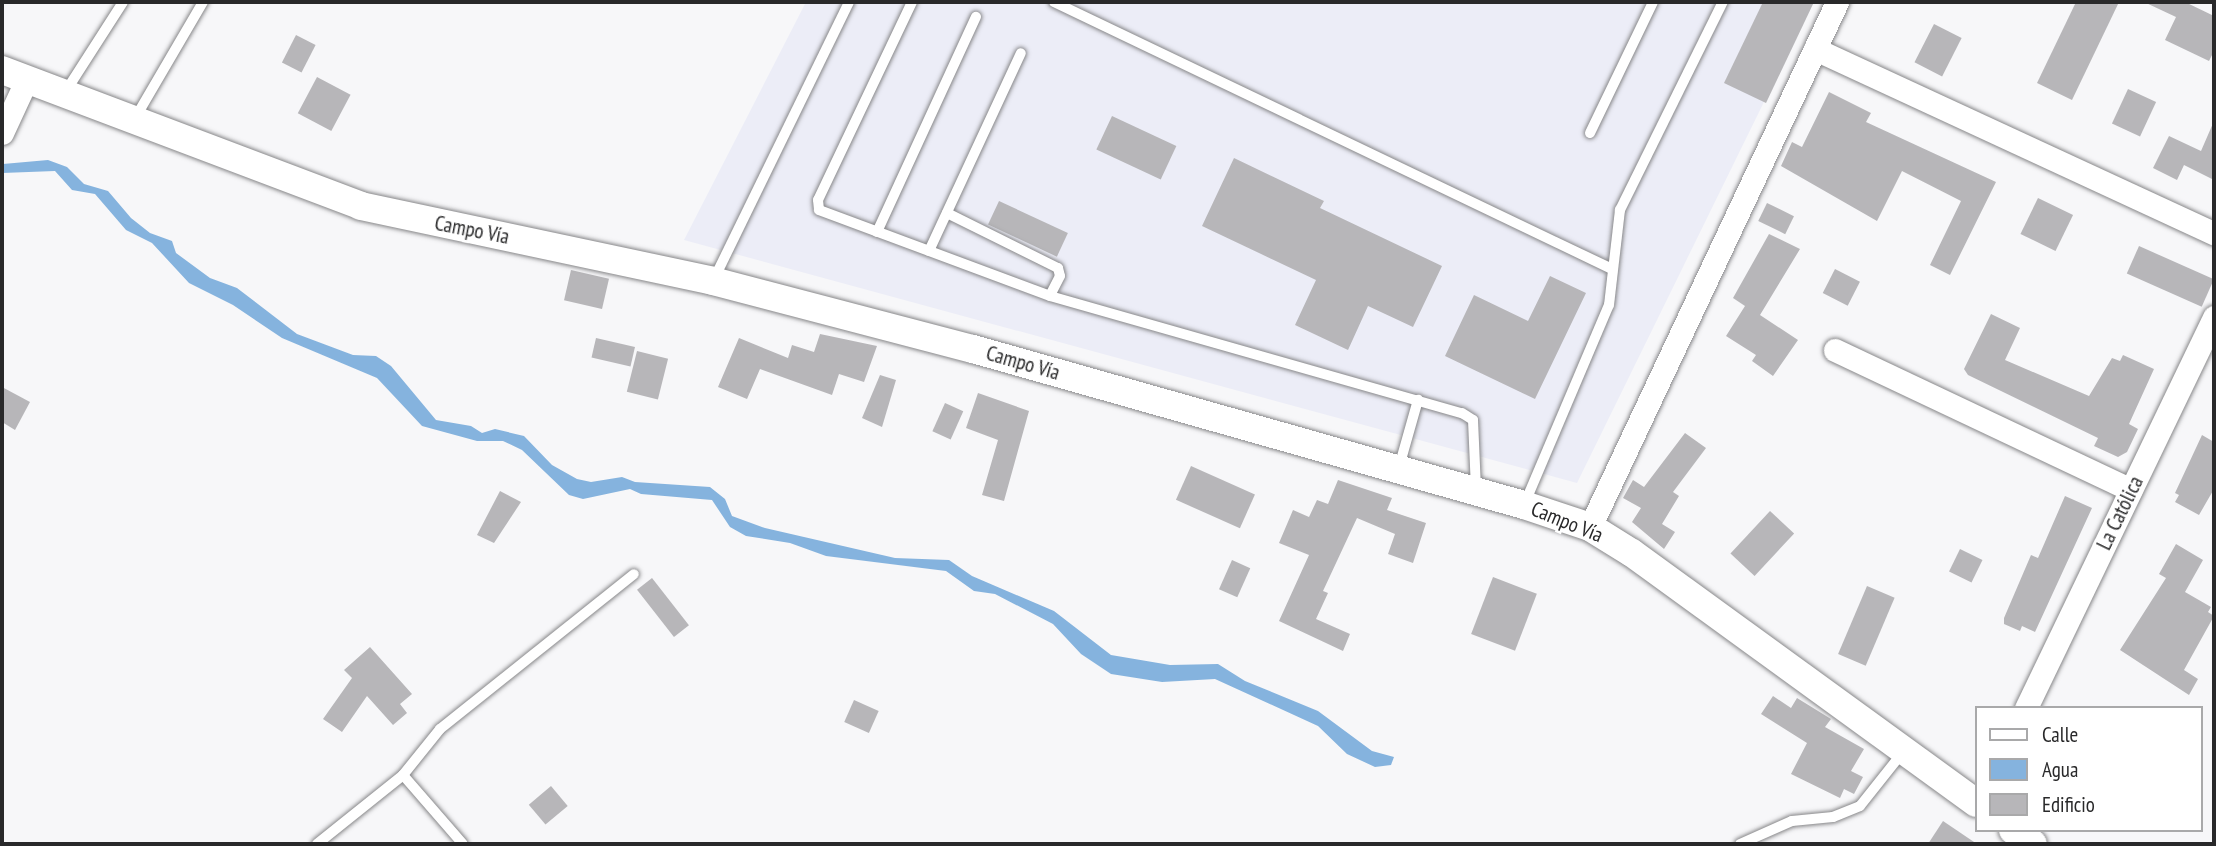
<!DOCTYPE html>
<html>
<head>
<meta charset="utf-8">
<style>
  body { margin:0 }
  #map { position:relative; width:2216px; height:846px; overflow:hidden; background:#f7f7f9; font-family:"PT Sans Narrow",sans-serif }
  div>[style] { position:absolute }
  .built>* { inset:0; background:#ecedf7 }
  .water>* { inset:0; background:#85b3de }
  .building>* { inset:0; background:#b7b6b9; transform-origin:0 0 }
  .roads { filter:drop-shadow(0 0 2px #878789) drop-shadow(0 0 2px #878789) }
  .service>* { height:10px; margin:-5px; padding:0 5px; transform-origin:5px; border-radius:5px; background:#fff }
  .minor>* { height:23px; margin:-11.5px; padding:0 11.5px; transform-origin:11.5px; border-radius:11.5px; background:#fff }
  .tertiary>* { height:28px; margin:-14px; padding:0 14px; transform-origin:14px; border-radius:14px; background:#fff }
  span { translate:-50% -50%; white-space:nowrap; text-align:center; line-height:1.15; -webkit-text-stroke:5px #fff; paint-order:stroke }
  .street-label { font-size:21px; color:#29292a }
  .frame { position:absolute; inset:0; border:4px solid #29292a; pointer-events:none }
  .legend { position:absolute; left:1975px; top:706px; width:228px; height:126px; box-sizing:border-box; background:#fff; border:2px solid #a9a9aa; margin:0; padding:9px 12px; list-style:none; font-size:21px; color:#29292a }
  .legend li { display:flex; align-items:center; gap:14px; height:35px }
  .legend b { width:35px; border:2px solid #a9a9aa }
</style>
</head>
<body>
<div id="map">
  <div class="built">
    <div style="clip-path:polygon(806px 2px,1813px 2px,1577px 483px,684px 240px)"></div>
  </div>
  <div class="water">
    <div style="clip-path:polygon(48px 160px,67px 167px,84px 184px,108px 191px,131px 218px,150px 233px,172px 241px,176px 253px,210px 278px,237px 288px,297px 334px,353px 355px,376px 356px,391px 366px,436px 420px,471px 426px,482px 433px,495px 429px,524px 436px,552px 465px,577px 479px,591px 482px,622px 477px,635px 482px,710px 487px,725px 499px,732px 516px,765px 528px,895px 558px,949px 560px,972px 576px,1054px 611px,1111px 655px,1170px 665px,1218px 664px,1245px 681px,1318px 711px,1372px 751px,1394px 757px,1391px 765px,1375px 767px,1347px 754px,1318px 726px,1215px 679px,1162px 682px,1111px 674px,1081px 654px,1053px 624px,995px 594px,974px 591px,946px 571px,826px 556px,790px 543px,746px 536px,730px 527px,712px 500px,641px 494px,630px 489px,583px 499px,569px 495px,522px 450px,503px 441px,477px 441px,422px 426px,377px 378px,282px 338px,233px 305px,189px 283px,152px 243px,126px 230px,95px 194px,72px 190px,55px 171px,2px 173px,3px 164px)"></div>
  </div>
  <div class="building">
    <div style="clip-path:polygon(1763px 2px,1814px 2px,1766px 103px,1724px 83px)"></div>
    <div style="clip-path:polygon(2076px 2px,2119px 2px,2072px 100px,2037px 83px)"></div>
    <div style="clip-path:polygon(2144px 2px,2185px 2px,2214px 16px,2214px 51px,2209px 61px,2165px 40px,2176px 17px)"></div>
    <div style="left:1934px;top:24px;width:31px;height:43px;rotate:27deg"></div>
    <div style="left:296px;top:35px;width:22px;height:31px;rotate:27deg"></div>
    <div style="left:317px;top:77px;width:38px;height:41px;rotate:28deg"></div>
    <div style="left:2128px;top:89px;width:31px;height:38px;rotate:25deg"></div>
    <div style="clip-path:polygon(1829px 92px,1871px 113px,1866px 122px,1996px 182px,1950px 275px,1930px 265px,1961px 201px,1902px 171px,1877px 221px,1781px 166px,1792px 142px,1802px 147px)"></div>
    <div style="left:1112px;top:116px;width:71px;height:37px;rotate:25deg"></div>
    <div style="clip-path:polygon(2214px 121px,2214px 180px,2184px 165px,2177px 180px,2153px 168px,2169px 136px,2201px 151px)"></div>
    <div style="clip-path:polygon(1234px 158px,1324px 201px,1320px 208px,1442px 266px,1413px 327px,1368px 306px,1348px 350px,1295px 325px,1316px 280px,1202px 226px)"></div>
    <div style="left:2038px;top:198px;width:39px;height:40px;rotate:26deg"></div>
    <div style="left:999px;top:201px;width:76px;height:26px;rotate:25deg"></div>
    <div style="left:1767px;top:203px;width:30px;height:20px;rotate:26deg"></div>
    <div style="clip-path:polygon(1769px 234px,1800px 249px,1760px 315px,1798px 340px,1773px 376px,1752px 361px,1756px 355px,1726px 336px,1745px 306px,1733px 298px)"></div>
    <div style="left:2139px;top:246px;width:82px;height:30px;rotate:24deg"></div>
    <div style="left:1835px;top:269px;width:28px;height:27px;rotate:27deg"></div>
    <div style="left:571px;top:270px;width:39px;height:31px;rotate:13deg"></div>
    <div style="clip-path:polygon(1550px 276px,1586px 293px,1535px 399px,1445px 356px,1474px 295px,1528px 321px)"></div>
    <div style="clip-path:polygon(1991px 314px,2020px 328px,2005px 360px,2089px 396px,2112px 358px,2120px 361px,2123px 355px,2154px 369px,2129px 424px,2138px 429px,2127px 452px,2118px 457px,2094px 446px,2098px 438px,1968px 375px,1964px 369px)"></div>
    <div style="clip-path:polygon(820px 334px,877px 346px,864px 382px,839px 374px,832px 395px,760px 369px,747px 399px,718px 387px,739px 338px,788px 358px,792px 345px,814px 352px)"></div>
    <div style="left:596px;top:338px;width:40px;height:20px;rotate:13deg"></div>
    <div style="left:637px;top:351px;width:32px;height:42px;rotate:14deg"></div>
    <div style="clip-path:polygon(880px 375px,896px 380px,882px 427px,862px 418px)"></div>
    <div style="clip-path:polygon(2px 387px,30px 402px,15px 430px,2px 422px)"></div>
    <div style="clip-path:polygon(978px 393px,1029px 411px,1004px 501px,982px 495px,998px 440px,966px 428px)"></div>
    <div style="left:945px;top:403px;width:20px;height:31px;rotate:24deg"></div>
    <div style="clip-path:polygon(1685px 433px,1706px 448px,1673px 492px,1679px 496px,1662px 524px,1675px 532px,1664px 549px,1632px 522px,1641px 508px,1623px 498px,1633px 480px,1644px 487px)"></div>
    <div style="clip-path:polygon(2202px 435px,2214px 442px,2214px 489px,2199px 515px,2175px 502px,2179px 495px,2175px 493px)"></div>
    <div style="left:1191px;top:466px;width:70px;height:37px;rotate:24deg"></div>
    <div style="clip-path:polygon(1338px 480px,1392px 498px,1387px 510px,1426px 523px,1413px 563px,1388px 554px,1395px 534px,1357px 518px,1323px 591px,1328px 593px,1316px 619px,1350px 634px,1343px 651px,1279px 621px,1309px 555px,1279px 543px,1293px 510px,1309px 517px,1317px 500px,1328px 504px)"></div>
    <div style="clip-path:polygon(500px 491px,521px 502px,494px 543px,477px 535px)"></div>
    <div style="clip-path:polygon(2065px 496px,2092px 508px,2035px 632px,2022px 626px,2020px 631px,2004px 624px,2004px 618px,2031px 555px,2038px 558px)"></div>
    <div style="left:1770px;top:511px;width:33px;height:58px;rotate:43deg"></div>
    <div style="clip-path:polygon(2176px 544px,2203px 560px,2185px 592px,2211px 607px,2208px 612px,2214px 616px,2184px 670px,2198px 679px,2189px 695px,2120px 650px,2166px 578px,2159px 574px)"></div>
    <div style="left:1960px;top:549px;width:25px;height:25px;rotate:26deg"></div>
    <div style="left:1232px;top:560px;width:20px;height:32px;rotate:24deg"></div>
    <div style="left:1493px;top:577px;width:47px;height:61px;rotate:21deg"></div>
    <div style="left:652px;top:578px;width:60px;height:19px;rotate:52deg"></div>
    <div style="left:1867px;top:586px;width:30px;height:74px;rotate:23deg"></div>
    <div style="clip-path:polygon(370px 647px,412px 694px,400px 704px,407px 713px,393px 725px,367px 696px,342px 732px,323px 719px,352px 678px,344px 670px)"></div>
    <div style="clip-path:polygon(1773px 696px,1791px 708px,1797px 698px,1831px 719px,1825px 727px,1864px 749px,1851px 771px,1863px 777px,1854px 794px,1844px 789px,1840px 798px,1791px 774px,1807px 743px,1761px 714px)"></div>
    <div style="left:854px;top:700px;width:27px;height:24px;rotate:24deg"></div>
    <div style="left:551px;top:786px;width:26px;height:29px;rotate:50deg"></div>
    <div style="clip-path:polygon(1943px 821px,1977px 844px,1928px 844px)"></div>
  </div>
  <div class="roads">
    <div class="service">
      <div style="left:912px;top:2px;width:219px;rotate:115.4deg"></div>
      <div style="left:818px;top:200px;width:10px;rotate:84deg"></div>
      <div style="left:819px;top:210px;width:246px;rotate:20.4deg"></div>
      <div style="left:1050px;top:296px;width:428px;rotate:15.9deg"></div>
      <div style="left:1462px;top:413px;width:13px;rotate:32deg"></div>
      <div style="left:1473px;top:420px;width:69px;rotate:87.5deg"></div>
      <div style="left:1054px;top:2px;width:616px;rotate:25.57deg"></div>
      <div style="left:64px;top:94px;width:109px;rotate:-57.3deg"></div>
      <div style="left:134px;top:120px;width:137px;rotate:-59.7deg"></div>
      <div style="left:1590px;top:133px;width:145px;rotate:-64.3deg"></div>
      <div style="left:947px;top:213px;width:124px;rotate:26.4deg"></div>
      <div style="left:1058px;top:268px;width:8px;rotate:76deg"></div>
      <div style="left:1060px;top:276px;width:22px;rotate:117deg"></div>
      <div style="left:877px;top:232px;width:237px;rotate:-65.3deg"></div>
      <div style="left:929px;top:251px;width:218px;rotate:-65.1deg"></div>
      <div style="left:714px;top:279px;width:308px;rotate:-64deg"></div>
      <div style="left:1399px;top:467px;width:70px;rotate:-74.2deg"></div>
      <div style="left:1524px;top:505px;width:217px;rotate:-67deg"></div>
      <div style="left:1609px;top:305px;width:96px;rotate:-83.4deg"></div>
      <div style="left:1620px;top:210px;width:232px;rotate:-63.7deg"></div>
      <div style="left:403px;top:775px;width:91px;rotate:49deg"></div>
      <div style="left:317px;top:844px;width:110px;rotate:-38.7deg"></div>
      <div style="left:403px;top:775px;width:59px;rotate:-51.2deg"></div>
      <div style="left:440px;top:729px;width:248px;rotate:-38.6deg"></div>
      <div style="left:1740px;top:844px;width:57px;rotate:-23.9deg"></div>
      <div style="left:1792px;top:821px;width:41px;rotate:-5.6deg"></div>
      <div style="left:1833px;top:817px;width:29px;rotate:-22deg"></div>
      <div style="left:1860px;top:806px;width:69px;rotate:-51.5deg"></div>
    </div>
    <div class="minor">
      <div style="left:1815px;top:49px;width:439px;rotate:24.8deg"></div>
      <div style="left:2px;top:133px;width:60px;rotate:-65.2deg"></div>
      <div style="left:1835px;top:350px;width:327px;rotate:25.3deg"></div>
      <div style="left:1590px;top:527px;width:580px;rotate:-64.8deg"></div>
      <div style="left:2026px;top:708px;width:434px;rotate:-64.3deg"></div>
    </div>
    <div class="tertiary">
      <div style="left:2px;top:70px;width:384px;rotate:20.7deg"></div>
      <div style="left:361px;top:206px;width:360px;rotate:12deg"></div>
      <div style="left:713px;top:281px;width:269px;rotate:14.7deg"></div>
      <div style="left:973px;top:349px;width:573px;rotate:15.81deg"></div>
      <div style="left:1524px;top:505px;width:70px;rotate:18.4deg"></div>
      <div style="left:1590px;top:527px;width:49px;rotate:31.8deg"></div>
      <div style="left:1632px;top:553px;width:425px;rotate:36deg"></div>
      <div style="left:2013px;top:830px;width:24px;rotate:35deg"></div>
    </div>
  </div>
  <div class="street-label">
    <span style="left:472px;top:230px;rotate:11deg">Campo Vía</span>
    <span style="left:1023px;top:363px;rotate:16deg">Campo Vía</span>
    <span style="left:2120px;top:513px;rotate:-64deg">La Católica</span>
    <span style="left:1567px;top:522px;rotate:22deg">Campo Vía</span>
  </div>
  <div class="frame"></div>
  <ul class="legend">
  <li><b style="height:9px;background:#fff"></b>Calle</li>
  <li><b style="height:19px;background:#85b3de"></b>Agua</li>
  <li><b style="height:19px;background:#b7b6b9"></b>Edificio</li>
  </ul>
</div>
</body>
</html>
